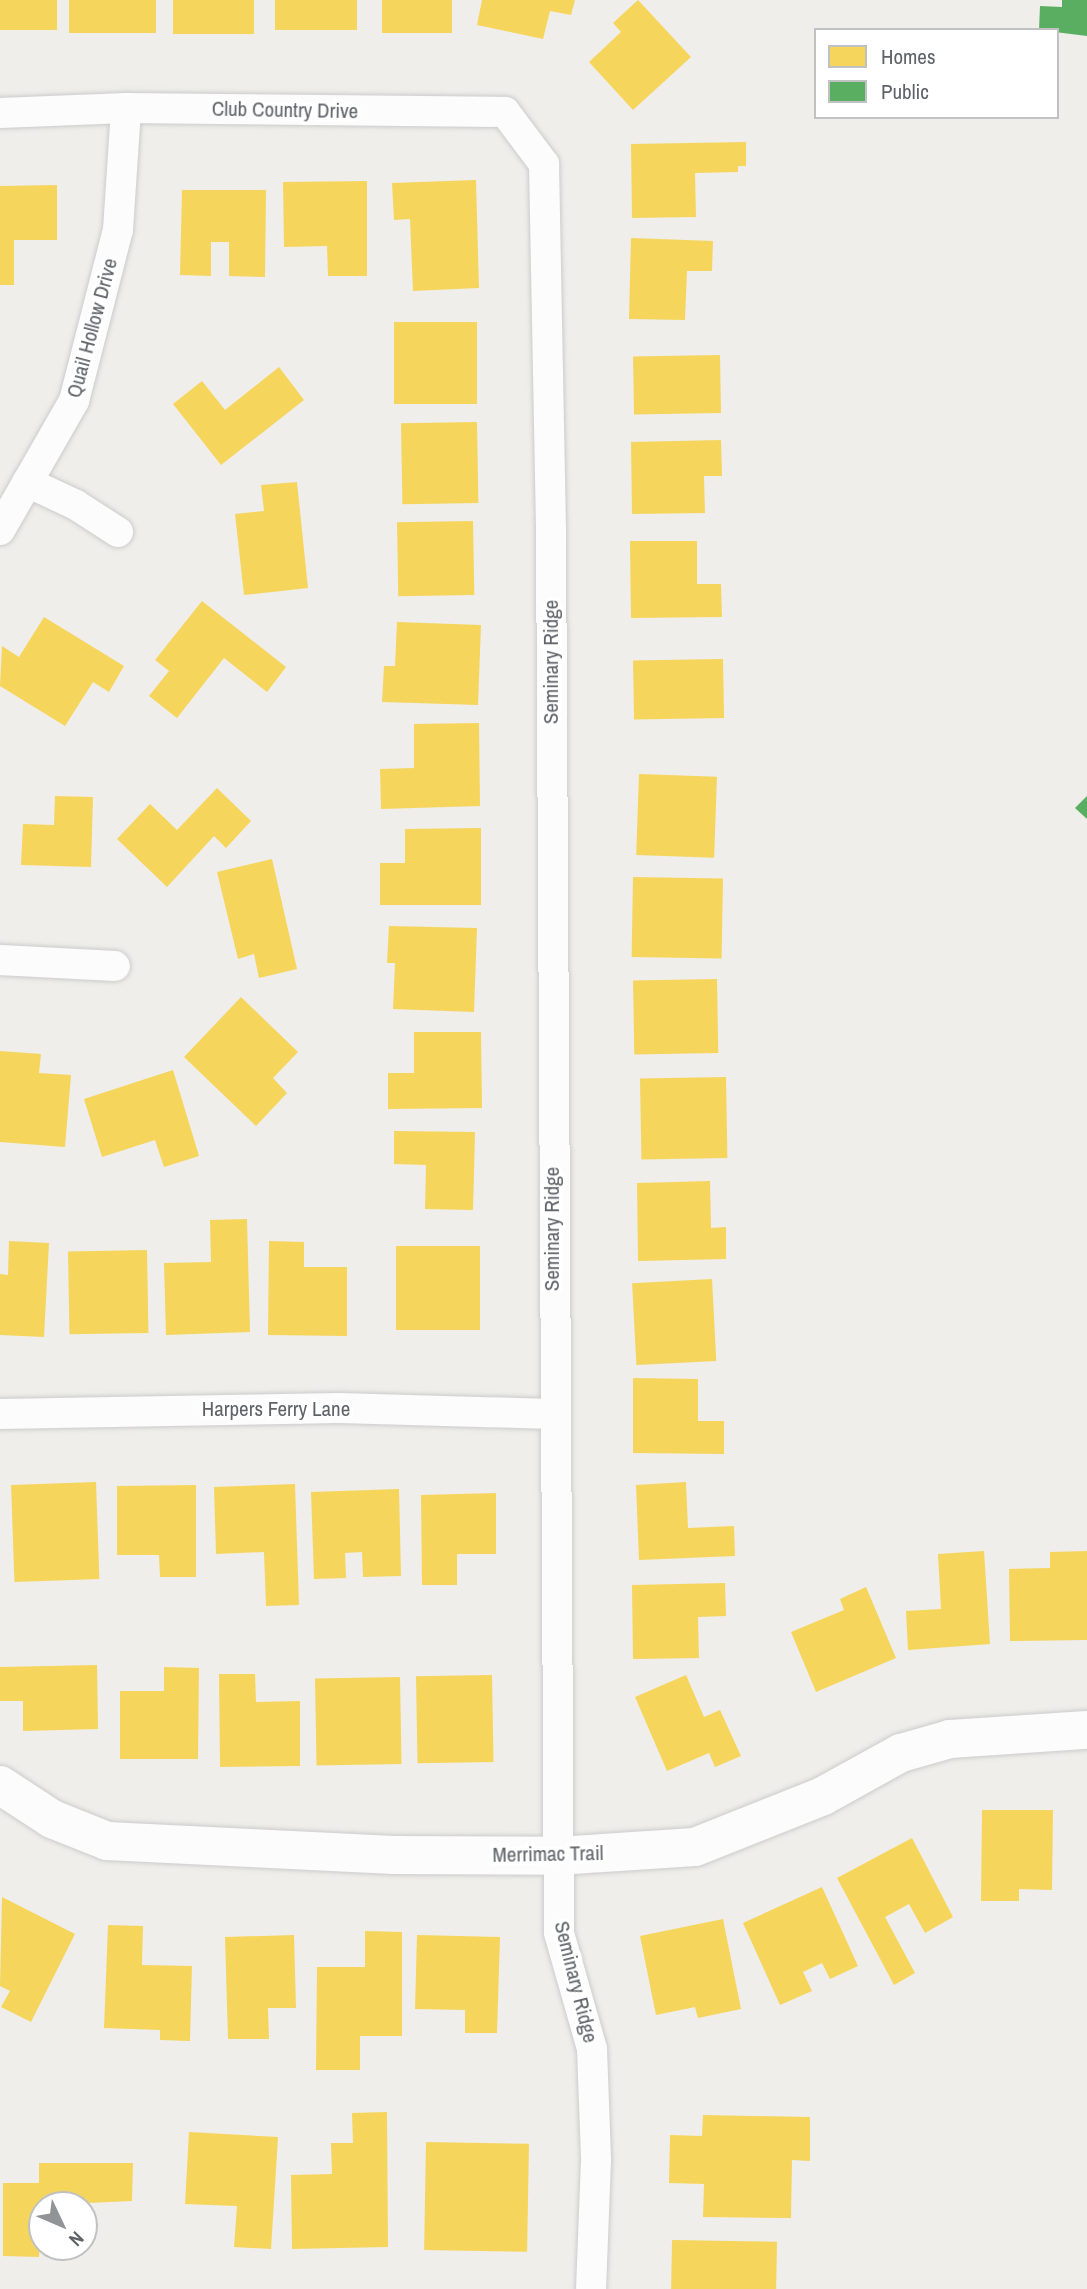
<!DOCTYPE html>
<html>
<head>
<meta charset="utf-8">
<style>
  body { margin:0 }
  #map { position:relative; width:1087px; height:2289px; overflow:hidden; background:#efeeea; font-family:"Archivo Narrow",sans-serif }
  div>[style] { position:absolute }
  .homes>* { inset:0; background:#f6d55c; transform-origin:0 0 }
  .public>* { inset:0; background:#5aae61 }
  .roads { filter:drop-shadow(0 0 2px #cbcccc) drop-shadow(0 0 2px #cbcccc) }
  .street>* { height:30px; margin:-15px; padding:0 15px; transform-origin:15px; border-radius:15px; background:#fdfcfc }
  .secondary>* { height:38px; margin:-19px; padding:0 19px; transform-origin:19px; border-radius:19px; background:#fdfcfc }
  span { translate:-50% -50%; white-space:nowrap; text-align:center; line-height:1.15; -webkit-text-stroke:7px #fff; paint-order:stroke }
  .street-label { font-size:21px; color:#5f6368 }
  .legend { position:absolute; left:814px; top:28px; width:245px; height:91px; box-sizing:border-box; background:#fff; border:2px solid #bfc1c3; margin:0; padding:9px 12px; list-style:none; font-size:21px; color:#5f6368 }
  .legend li { display:flex; align-items:center; gap:14px; height:35px }
  .legend b { width:35px; border:2px solid #bfc1c3 }
  .north { position:absolute; left:28px; top:2191px; width:70px; height:70px; box-sizing:border-box; background:#fff; border:2px solid #bfc1c3; border-radius:50%; rotate:134deg; font-size:19px; font-weight:700; line-height:28px; text-align:center; color:#5f6368 }
  .north::after { content:''; display:block; margin:auto; width:24px; height:32px; background:#919496; clip-path:polygon(50% 0,100% 100%,50% 72%,0 100%) }
</style>
</head>
<body>
<div id="map">
  <div class="homes">
    <div style="left:0;top:0;width:57px;height:30px"></div>
    <div style="left:69px;top:0;width:87px;height:33px"></div>
    <div style="left:173px;top:0;width:81px;height:34px"></div>
    <div style="left:275px;top:0;width:82px;height:30px"></div>
    <div style="left:382px;top:0;width:70px;height:33px"></div>
    <div style="clip-path:polygon(482px 0,575px 0,571px 15px,550px 11px,543px 39px,477px 25px)"></div>
    <div style="clip-path:polygon(638px 0,691px 57px,633px 110px,589px 62px,621px 32px,613px 23px)"></div>
    <div style="clip-path:polygon(746px 142px,746px 166px,738px 166px,738px 172px,695px 173px,696px 217px,632px 218px,631px 144px)"></div>
    <div style="clip-path:polygon(476px 180px,479px 288px,413px 291px,410px 219px,394px 220px,392px 183px)"></div>
    <div style="clip-path:polygon(367px 181px,367px 276px,328px 276px,327px 246px,284px 247px,283px 182px)"></div>
    <div style="clip-path:polygon(57px 185px,57px 240px,14px 240px,14px 285px,0 285px,0 186px)"></div>
    <div style="clip-path:polygon(182px 190px,266px 190px,265px 277px,229px 276px,229px 242px,211px 242px,211px 276px,180px 275px)"></div>
    <div style="clip-path:polygon(631px 238px,713px 241px,712px 271px,687px 271px,685px 320px,629px 319px)"></div>
    <div style="left:477px;top:322px;width:82px;height:83px;rotate:90deg"></div>
    <div style="left:720px;top:355px;width:58px;height:87px;rotate:89deg"></div>
    <div style="clip-path:polygon(279px 367px,304px 400px,221px 465px,173px 404px,202px 381px,225px 410px)"></div>
    <div style="left:477px;top:422px;width:81px;height:76px;rotate:89deg"></div>
    <div style="clip-path:polygon(721px 440px,722px 476px,704px 476px,705px 513px,632px 514px,631px 442px)"></div>
    <div style="clip-path:polygon(297px 482px,308px 588px,244px 595px,235px 514px,264px 511px,261px 485px)"></div>
    <div style="left:473px;top:521px;width:74px;height:76px;rotate:89deg"></div>
    <div style="clip-path:polygon(630px 541px,697px 541px,697px 584px,721px 584px,722px 617px,631px 618px)"></div>
    <div style="clip-path:polygon(202px 601px,286px 667px,267px 692px,224px 658px,177px 718px,149px 696px,169px 671px,155px 660px)"></div>
    <div style="clip-path:polygon(44px 617px,124px 666px,109px 692px,93px 682px,65px 726px,0 686px,2px 646px,19px 657px)"></div>
    <div style="clip-path:polygon(397px 622px,481px 625px,478px 705px,382px 702px,384px 666px,395px 666px)"></div>
    <div style="left:723px;top:659px;width:59px;height:90px;rotate:89deg"></div>
    <div style="clip-path:polygon(479px 723px,480px 806px,381px 809px,380px 769px,414px 768px,414px 724px)"></div>
    <div style="left:639px;top:774px;width:78px;height:81px;rotate:2deg"></div>
    <div style="clip-path:polygon(217px 788px,251px 821px,226px 848px,214px 836px,167px 887px,117px 839px,150px 804px,177px 830px)"></div>
    <div style="clip-path:polygon(55px 796px,93px 797px,91px 867px,21px 865px,23px 824px,54px 825px)"></div>
    <div style="clip-path:polygon(481px 828px,481px 905px,380px 905px,380px 863px,405px 863px,405px 829px)"></div>
    <div style="clip-path:polygon(272px 859px,297px 969px,259px 978px,254px 954px,238px 959px,217px 872px)"></div>
    <div style="left:633px;top:877px;width:90px;height:80px;rotate:1deg"></div>
    <div style="clip-path:polygon(389px 926px,477px 928px,474px 1012px,393px 1009px,395px 963px,387px 963px)"></div>
    <div style="left:717px;top:979px;width:74px;height:84px;rotate:89deg"></div>
    <div style="clip-path:polygon(241px 997px,298px 1052px,273px 1078px,287px 1093px,256px 1126px,184px 1057px)"></div>
    <div style="clip-path:polygon(414px 1032px,481px 1032px,482px 1108px,388px 1109px,388px 1073px,414px 1073px)"></div>
    <div style="clip-path:polygon(0 1051px,41px 1054px,39px 1073px,71px 1075px,65px 1147px,0 1142px)"></div>
    <div style="clip-path:polygon(173px 1070px,199px 1156px,164px 1167px,155px 1140px,102px 1157px,84px 1099px)"></div>
    <div style="left:726px;top:1077px;width:81px;height:86px;rotate:89deg"></div>
    <div style="clip-path:polygon(394px 1131px,475px 1132px,473px 1210px,425px 1209px,426px 1165px,394px 1164px)"></div>
    <div style="clip-path:polygon(710px 1181px,711px 1228px,726px 1227px,726px 1259px,638px 1261px,637px 1183px)"></div>
    <div style="clip-path:polygon(247px 1219px,250px 1332px,166px 1335px,164px 1263px,211px 1262px,210px 1220px)"></div>
    <div style="clip-path:polygon(9px 1241px,49px 1243px,44px 1337px,0 1335px,0 1274px,8px 1275px)"></div>
    <div style="clip-path:polygon(269px 1241px,304px 1242px,304px 1267px,347px 1267px,347px 1336px,268px 1335px)"></div>
    <div style="left:396px;top:1246px;width:84px;height:84px"></div>
    <div style="left:147px;top:1250px;width:83px;height:79px;rotate:89deg"></div>
    <div style="left:712px;top:1279px;width:82px;height:80px;rotate:87deg"></div>
    <div style="clip-path:polygon(633px 1378px,698px 1379px,698px 1421px,724px 1421px,724px 1454px,633px 1453px)"></div>
    <div style="left:96px;top:1482px;width:97px;height:85px;rotate:88deg"></div>
    <div style="clip-path:polygon(686px 1482px,688px 1528px,734px 1526px,735px 1556px,639px 1560px,636px 1485px)"></div>
    <div style="clip-path:polygon(295px 1484px,299px 1605px,266px 1606px,264px 1552px,216px 1554px,214px 1487px)"></div>
    <div style="clip-path:polygon(196px 1485px,196px 1577px,160px 1577px,159px 1555px,117px 1555px,117px 1486px)"></div>
    <div style="clip-path:polygon(399px 1489px,401px 1576px,363px 1577px,362px 1552px,345px 1553px,346px 1578px,314px 1579px,311px 1492px)"></div>
    <div style="clip-path:polygon(496px 1493px,496px 1554px,457px 1554px,457px 1585px,422px 1585px,421px 1495px)"></div>
    <div style="clip-path:polygon(984px 1551px,990px 1644px,908px 1650px,906px 1611px,941px 1609px,938px 1554px)"></div>
    <div style="clip-path:polygon(1087px 1551px,1087px 1640px,1010px 1641px,1009px 1569px,1050px 1568px,1050px 1552px)"></div>
    <div style="clip-path:polygon(725px 1583px,726px 1616px,698px 1617px,699px 1658px,633px 1659px,632px 1585px)"></div>
    <div style="clip-path:polygon(866px 1587px,896px 1658px,816px 1692px,791px 1632px,844px 1610px,840px 1599px)"></div>
    <div style="clip-path:polygon(97px 1665px,98px 1729px,23px 1731px,23px 1701px,0 1701px,0 1667px)"></div>
    <div style="clip-path:polygon(164px 1667px,199px 1668px,198px 1759px,120px 1759px,120px 1691px,164px 1691px)"></div>
    <div style="clip-path:polygon(219px 1674px,255px 1674px,256px 1702px,300px 1701px,300px 1766px,220px 1767px)"></div>
    <div style="left:492px;top:1675px;width:87px;height:76px;rotate:89deg"></div>
    <div style="clip-path:polygon(686px 1675px,704px 1717px,720px 1710px,741px 1756px,715px 1767px,709px 1753px,667px 1771px,635px 1697px)"></div>
    <div style="left:400px;top:1677px;width:87px;height:85px;rotate:89deg"></div>
    <div style="clip-path:polygon(982px 1810px,1053px 1810px,1052px 1890px,1019px 1889px,1019px 1901px,981px 1901px)"></div>
    <div style="clip-path:polygon(912px 1838px,953px 1917px,925px 1933px,909px 1904px,885px 1917px,915px 1973px,894px 1985px,837px 1878px)"></div>
    <div style="clip-path:polygon(822px 1887px,858px 1966px,830px 1979px,822px 1963px,803px 1972px,812px 1991px,780px 2005px,743px 1923px)"></div>
    <div style="clip-path:polygon(2px 1897px,75px 1934px,31px 2022px,1px 2007px,10px 1991px,0 1986px)"></div>
    <div style="clip-path:polygon(723px 1919px,741px 2009px,698px 2018px,695px 2007px,656px 2015px,640px 1936px)"></div>
    <div style="clip-path:polygon(108px 1925px,143px 1926px,142px 1965px,192px 1966px,190px 2041px,160px 2040px,160px 2030px,104px 2028px)"></div>
    <div style="clip-path:polygon(365px 1931px,402px 1932px,402px 2036px,360px 2036px,360px 2070px,316px 2070px,317px 1967px,365px 1967px)"></div>
    <div style="clip-path:polygon(294px 1935px,296px 2008px,268px 2008px,269px 2039px,228px 2039px,225px 1937px)"></div>
    <div style="clip-path:polygon(417px 1935px,500px 1937px,497px 2033px,465px 2033px,465px 2010px,415px 2009px)"></div>
    <div style="clip-path:polygon(387px 2112px,388px 2247px,292px 2249px,291px 2175px,332px 2174px,331px 2143px,353px 2143px,352px 2113px)"></div>
    <div style="clip-path:polygon(703px 2115px,810px 2117px,810px 2161px,792px 2160px,791px 2218px,703px 2217px,704px 2184px,669px 2183px,670px 2135px,702px 2136px)"></div>
    <div style="clip-path:polygon(189px 2132px,278px 2137px,271px 2249px,234px 2247px,237px 2206px,185px 2204px)"></div>
    <div style="left:426px;top:2142px;width:103px;height:108px;rotate:1deg"></div>
    <div style="clip-path:polygon(39px 2163px,133px 2163px,132px 2201px,42px 2205px,39px 2257px,3px 2256px,3px 2183px,39px 2183px)"></div>
    <div style="left:672px;top:2240px;width:105px;height:49px;rotate:1deg"></div>
  </div>
  <div class="public">
    <div style="clip-path:polygon(1062px 0,1087px 0,1087px 36px,1039px 30px,1040px 6px,1062px 7px)"></div>
    <div style="clip-path:polygon(1087px 796px,1087px 819px,1075px 808px)"></div>
  </div>
  <div class="roads">
    <div class="street">
      <div style="left:0;top:113px;width:126px;rotate:-2.3deg"></div>
      <div style="left:126px;top:108px;width:379px;rotate:0.6deg"></div>
      <div style="left:505px;top:112px;width:65px;rotate:53.1deg"></div>
      <div style="left:544px;top:164px;width:370px;rotate:88.9deg"></div>
      <div style="left:551px;top:534px;width:1399px;rotate:89.67deg"></div>
      <div style="left:559px;top:1933px;width:121px;rotate:74.1deg"></div>
      <div style="left:592px;top:2049px;width:111px;rotate:87.9deg"></div>
      <div style="left:596px;top:2160px;width:129px;rotate:92.2deg"></div>
      <div style="left:27px;top:482px;width:54px;rotate:25.1deg"></div>
      <div style="left:76px;top:505px;width:50px;rotate:32.7deg"></div>
      <div style="left:0;top:530px;width:149px;rotate:-60.2deg"></div>
      <div style="left:74px;top:401px;width:177px;rotate:-75.6deg"></div>
      <div style="left:118px;top:230px;width:122px;rotate:-86.2deg"></div>
      <div style="left:0;top:960px;width:115px;rotate:3deg"></div>
      <div style="left:0;top:1414px;width:339px;rotate:-1deg"></div>
      <div style="left:339px;top:1408px;width:214px;rotate:1.6deg"></div>
    </div>
    <div class="secondary">
      <div style="left:0;top:1785px;width:62px;rotate:33.2deg"></div>
      <div style="left:52px;top:1819px;width:59px;rotate:21.8deg"></div>
      <div style="left:107px;top:1841px;width:287px;rotate:2.8deg"></div>
      <div style="left:394px;top:1855px;width:164px;rotate:0.3deg"></div>
      <div style="left:558px;top:1856px;width:137px;rotate:-3.8deg"></div>
      <div style="left:695px;top:1847px;width:138px;rotate:-21.7deg"></div>
      <div style="left:823px;top:1796px;width:89px;rotate:-28.9deg"></div>
      <div style="left:901px;top:1753px;width:51px;rotate:-15.9deg"></div>
      <div style="left:950px;top:1739px;width:137px;rotate:-3.8deg"></div>
    </div>
  </div>
  <div class="street-label">
    <span style="left:285px;top:110px;rotate:1deg">Club Country Drive</span>
    <span style="left:92px;top:328px;rotate:-75deg">Quail Hollow Drive</span>
    <span style="left:551px;top:662px;rotate:-90deg">Seminary Ridge</span>
    <span style="left:552px;top:1229px;rotate:-90deg">Seminary Ridge</span>
    <span style="left:276px;top:1409px">Harpers Ferry Lane</span>
    <span style="left:548px;top:1854px;rotate:-1deg">Merrimac Trail</span>
    <span style="left:576px;top:1982px;rotate:76deg">Seminary Ridge</span>
  </div>
  <ul class="legend">
  <li><b style="height:19px;background:#f6d55c"></b>Homes</li>
  <li><b style="height:19px;background:#5aae61"></b>Public</li>
  </ul>
  <div class="north">N</div>
</div>
</body>
</html>
